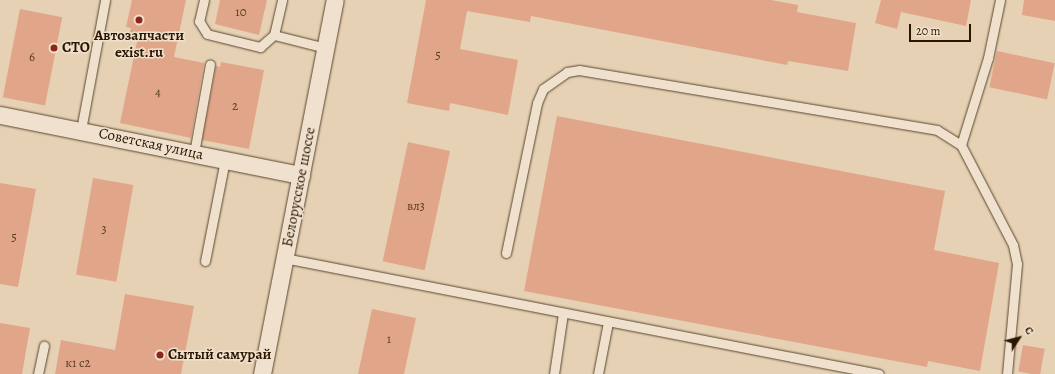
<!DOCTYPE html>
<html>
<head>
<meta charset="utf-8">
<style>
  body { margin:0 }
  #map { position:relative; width:1055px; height:374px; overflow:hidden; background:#e6d1b4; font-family:Alegreya,serif }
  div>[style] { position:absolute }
  .building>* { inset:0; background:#e1a689; transform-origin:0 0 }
  .roads { filter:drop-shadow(0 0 1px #5a462d) drop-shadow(0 0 1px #5a462d) }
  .lane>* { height:9px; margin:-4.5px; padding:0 4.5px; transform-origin:4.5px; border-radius:4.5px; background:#efe1ce }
  .street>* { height:17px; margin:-8.5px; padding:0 8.5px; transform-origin:8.5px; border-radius:8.5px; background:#efe1ce }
  .dots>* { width:11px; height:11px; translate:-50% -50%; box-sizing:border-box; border:2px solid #efe1ce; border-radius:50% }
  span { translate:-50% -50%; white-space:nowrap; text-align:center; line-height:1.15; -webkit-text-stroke:3px #efe1ce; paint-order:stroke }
  .number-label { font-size:13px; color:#583b22 }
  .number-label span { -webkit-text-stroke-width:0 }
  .poi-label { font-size:15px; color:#2b1700; font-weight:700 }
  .left { translate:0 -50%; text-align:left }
  .street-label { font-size:15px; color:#2b1700 }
  .north { position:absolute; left:999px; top:318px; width:40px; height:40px; -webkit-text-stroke:3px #efe1ce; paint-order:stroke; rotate:54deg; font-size:11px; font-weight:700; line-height:16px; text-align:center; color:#2b1700 }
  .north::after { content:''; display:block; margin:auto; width:14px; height:18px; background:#2b1700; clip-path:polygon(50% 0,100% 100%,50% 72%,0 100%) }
  .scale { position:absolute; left:909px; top:24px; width:62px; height:18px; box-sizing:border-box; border:2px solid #2b1700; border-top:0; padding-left:5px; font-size:12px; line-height:14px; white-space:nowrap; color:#2b1700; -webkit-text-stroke:3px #efe1ce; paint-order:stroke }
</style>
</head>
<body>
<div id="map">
  <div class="building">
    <div style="clip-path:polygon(132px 0,186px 0,174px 57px,204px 63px,191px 138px,120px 123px,138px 37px,129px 35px,131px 28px,126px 27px)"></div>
    <div style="clip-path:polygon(220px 0,267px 0,259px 35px,215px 24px)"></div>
    <div style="clip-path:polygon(426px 0,771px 0,798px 5px,797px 12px,856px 23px,848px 71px,788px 61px,787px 65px,531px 16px,530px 22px,467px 11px,460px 49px,518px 60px,508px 115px,450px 103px,449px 111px,407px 103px)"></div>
    <div style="clip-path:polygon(881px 0,971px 0,966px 26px,901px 12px,897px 29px,875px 23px)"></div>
    <div style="clip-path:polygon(1024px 0,1055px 0,1055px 21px,1022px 15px)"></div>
    <div style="left:20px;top:9px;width:43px;height:90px;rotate:11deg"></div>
    <div style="left:997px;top:51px;width:59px;height:37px;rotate:12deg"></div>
    <div style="clip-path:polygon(221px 62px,264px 70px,249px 149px,202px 140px,216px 66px,220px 67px)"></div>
    <div style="clip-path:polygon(557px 116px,945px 191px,934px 250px,999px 263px,980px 371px,928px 361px,927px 367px,524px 291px)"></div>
    <div style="left:408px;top:142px;width:43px;height:122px;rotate:12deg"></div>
    <div style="left:93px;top:178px;width:41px;height:98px;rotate:10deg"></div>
    <div style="clip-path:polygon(0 183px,36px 189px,18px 287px,0 284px)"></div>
    <div style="clip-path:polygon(125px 294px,194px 306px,181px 374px,55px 374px,61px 340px,115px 350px)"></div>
    <div style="clip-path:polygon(372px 309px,416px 318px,404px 374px,358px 374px)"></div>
    <div style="clip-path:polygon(0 323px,30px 328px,22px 374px,0 374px)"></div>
    <div style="left:1023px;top:345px;width:22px;height:27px;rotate:10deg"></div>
  </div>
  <div class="roads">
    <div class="lane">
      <div style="left:204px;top:0;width:22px;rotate:103deg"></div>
      <div style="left:199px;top:21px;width:15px;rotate:58deg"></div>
      <div style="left:207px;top:34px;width:55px;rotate:13.8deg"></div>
      <div style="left:260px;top:47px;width:18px;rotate:-41deg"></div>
      <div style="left:274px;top:35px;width:36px;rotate:-77deg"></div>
      <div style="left:274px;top:35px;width:54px;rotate:14deg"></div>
      <div style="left:81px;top:130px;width:132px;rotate:-79.5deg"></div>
      <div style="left:961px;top:145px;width:91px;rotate:-72.8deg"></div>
      <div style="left:988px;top:58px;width:59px;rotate:-78.3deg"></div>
      <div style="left:194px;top:153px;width:90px;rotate:-79.8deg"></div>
      <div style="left:506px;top:253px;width:153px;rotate:-78.3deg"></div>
      <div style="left:537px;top:103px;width:15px;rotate:-67deg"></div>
      <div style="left:543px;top:89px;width:29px;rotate:-35deg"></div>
      <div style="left:567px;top:72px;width:12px;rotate:-9deg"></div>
      <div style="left:579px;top:70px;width:363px;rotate:9.5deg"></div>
      <div style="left:937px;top:130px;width:28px;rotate:32deg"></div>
      <div style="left:961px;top:145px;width:113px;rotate:62.5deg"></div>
      <div style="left:1013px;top:245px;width:19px;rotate:78deg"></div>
      <div style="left:1017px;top:264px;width:110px;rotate:95.2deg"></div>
      <div style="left:284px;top:258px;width:606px;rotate:11.03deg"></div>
      <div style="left:205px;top:261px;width:103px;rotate:-78.8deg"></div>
      <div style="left:38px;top:374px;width:29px;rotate:-78deg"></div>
      <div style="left:554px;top:374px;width:62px;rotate:-81.6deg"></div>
      <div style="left:598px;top:374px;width:53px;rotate:-79.1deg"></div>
    </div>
    <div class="street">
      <div style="left:0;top:115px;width:307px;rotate:11.3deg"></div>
      <div style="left:262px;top:374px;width:381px;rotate:-79deg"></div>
    </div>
  </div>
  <div class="dots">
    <div style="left:139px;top:20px;background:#8f2418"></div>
    <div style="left:54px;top:48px;background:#8f2418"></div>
    <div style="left:160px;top:355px;background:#8f2418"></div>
  </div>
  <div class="number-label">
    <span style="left:241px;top:12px">10</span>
    <span style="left:438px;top:55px">5</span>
    <span style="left:32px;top:57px">6</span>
    <span style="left:158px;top:92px">4</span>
    <span style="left:235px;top:106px">2</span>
    <span style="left:416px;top:206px">вл3</span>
    <span style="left:104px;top:229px">3</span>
    <span style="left:14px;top:237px">5</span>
    <span style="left:389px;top:339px">1</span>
    <span style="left:78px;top:363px">к1 с2</span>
  </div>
  <div class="poi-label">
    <span style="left:139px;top:44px">Автозапчасти<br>exist.ru</span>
    <span class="left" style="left:62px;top:48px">СТО</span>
    <span class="left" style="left:168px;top:355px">Сытый самурай</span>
  </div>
  <div class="street-label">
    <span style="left:151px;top:144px;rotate:12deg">Советская улица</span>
    <span style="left:299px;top:187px;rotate:-79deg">Белорусское шоссе</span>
  </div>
  <div class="north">С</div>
  <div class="scale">20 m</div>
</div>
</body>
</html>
